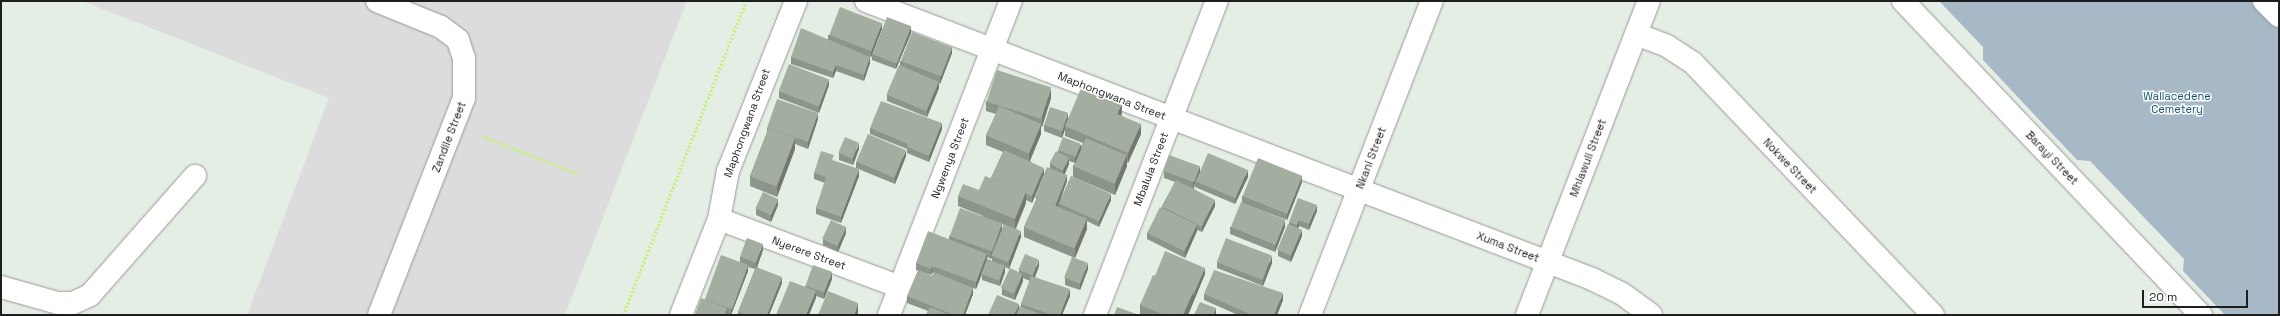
<!DOCTYPE html>
<html>
<head>
<meta charset="utf-8">
<style>
  body { margin:0 }
  #map { position:relative; width:2280px; height:316px; overflow:hidden; background:#e5eee4; font-family:"Space Grotesk",sans-serif }
  div>[style] { position:absolute }
  .residential>* { inset:0; background:#dbdcdb }
  .cemetery>* { inset:0; background:#a7b9c6 }
  .path>* { height:2.5px; margin-top:-1.25px; transform-origin:0; background:repeating-linear-gradient(90deg,#c1f272 0 2px,transparent 0 4px) }
  .roads { filter:drop-shadow(0 0 1px #989898) drop-shadow(0 0 1px #989898) }
  .minor>* { height:22px; margin:-11px; padding:0 11px; transform-origin:11px; border-radius:11px; background:#fff }
  .wall>* { inset:0; background:#8c958a }
  .shaded-wall>* { inset:0; background:#727970 }
  .building>* { inset:0; background:#a3ada0; transform-origin:0 0 }
  span { translate:-50% -50%; white-space:nowrap; text-align:center; line-height:1.15; -webkit-text-stroke:3px #fff; paint-order:stroke }
  .street-label { font-size:11px; color:#1e1e1e }
  .park-label { font-size:11px; color:#125276 }
  .frame { position:absolute; inset:0; border:2px solid #1e1e1e; pointer-events:none }
  .scale { position:absolute; left:2142px; top:290px; width:106px; height:18px; box-sizing:border-box; border:2px solid #1e1e1e; border-top:0; padding-left:5px; font-size:12px; line-height:14px; white-space:nowrap; color:#1e1e1e; -webkit-text-stroke:3px #fff; paint-order:stroke }
</style>
</head>
<body>
<div id="map">
  <div class="residential">
    <div style="clip-path:polygon(82px 1px,687px 1px,565px 315px,247px 315px,329px 98px)"></div>
  </div>
  <div class="cemetery">
    <div style="clip-path:polygon(1939px 1px,2279px 1px,2279px 315px,2225px 315px,2183px 271px,2184px 259px,2090px 161px,2077px 160px,1983px 60px,1983px 47px)"></div>
  </div>
  <div class="path">
    <div style="left:482px;top:136px;width:104px;rotate:21.4deg"></div>
    <div style="left:623px;top:315px;width:337px;rotate:-68.6deg"></div>
  </div>
  <div class="roads">
    <div class="minor">
      <div style="left:377px;top:1px;width:69px;rotate:22.1deg"></div>
      <div style="left:441px;top:27px;width:21px;rotate:37deg"></div>
      <div style="left:458px;top:40px;width:19px;rotate:72deg"></div>
      <div style="left:464px;top:58px;width:40px;rotate:90deg"></div>
      <div style="left:464px;top:98px;width:233px;rotate:111.4deg"></div>
      <div style="left:866px;top:1px;width:777px;rotate:20.95deg"></div>
      <div style="left:1592px;top:279px;width:32px;rotate:26deg"></div>
      <div style="left:1621px;top:293px;width:37px;rotate:36deg"></div>
      <div style="left:1903px;top:1px;width:433px;rotate:46.5deg"></div>
      <div style="left:2264px;top:1px;width:21px;rotate:45deg"></div>
      <div style="left:1636px;top:34px;width:33px;rotate:21deg"></div>
      <div style="left:1667px;top:46px;width:31px;rotate:33deg"></div>
      <div style="left:1693px;top:63px;width:348px;rotate:46.4deg"></div>
      <div style="left:719px;top:219px;width:193px;rotate:20.6deg"></div>
      <div style="left:1px;top:287px;width:59px;rotate:15.7deg"></div>
      <div style="left:58px;top:303px;width:15px"></div>
      <div style="left:73px;top:303px;width:19px;rotate:-25deg"></div>
      <div style="left:90px;top:295px;width:159px;rotate:-48.6deg"></div>
      <div style="left:681px;top:315px;width:103px;rotate:-68.4deg"></div>
      <div style="left:719px;top:219px;width:49px;rotate:-79.4deg"></div>
      <div style="left:728px;top:171px;width:183px;rotate:-68.2deg"></div>
      <div style="left:889px;top:315px;width:337px;rotate:-68.8deg"></div>
      <div style="left:1095px;top:315px;width:337px;rotate:-68.8deg"></div>
      <div style="left:1310px;top:315px;width:337px;rotate:-68.8deg"></div>
      <div style="left:1527px;top:315px;width:337px;rotate:-68.8deg"></div>
    </div>
  </div>
  <div class="wall">
    <div style="clip-path:polygon(882px 29px,870px 58px,870px 63px,864px 81px,836px 71px,833px 78px,791px 64px,791px 57px,828px 40px,828px 35px)"></div>
    <div style="clip-path:polygon(911px 33px,896px 69px,872px 60px,872px 54px)"></div>
    <div style="clip-path:polygon(952px 53px,940px 84px,939px 83px,939px 88px,927px 117px,887px 101px,887px 95px,900px 66px,900px 61px)"></div>
    <div style="clip-path:polygon(829px 85px,819px 113px,779px 98px,779px 91px)"></div>
    <div style="clip-path:polygon(evenodd,1051px 98px,1042px 127px,1041px 127px,1041px 134px,1030px 161px,1044px 174px,1032px 203px,1026px 200px,1026px 203px,1016px 229px,1021px 237px,1009px 269px,1005px 267px,1005px 272px,1000px 286px,982px 280px,982px 274px,976px 289px,973px 288px,973px 294px,965px 315px,926px 315px,928px 311px,907px 303px,907px 296px,932px 276px,934px 273px,932px 273px,931px 275px,916px 270px,916px 263px,949px 239px,949px 236px,983px 216px,958px 206px,958px 196px,979px 190px,991px 178px,1003px 152px,986px 145px,986px 135px,996px 114px,986px 111px,986px 101px,1051px 98px,1002px 224px,1004px 225px,992px 256px,992px 261px,987px 259px,987px 257px,991px 259px,1002px 230px,1002px 224px)"></div>
    <div style="clip-path:polygon(1122px 113px,1121px 115px,1141px 134px,1128px 163px,1127px 162px,1127px 166px,1115px 195px,1073px 177px,1073px 166px,1075px 163px,1069px 161px,1069px 164px,1065px 174px,1067px 181px,1061px 198px,1111px 200px,1099px 227px,1087px 221px,1087px 229px,1075px 258px,1024px 237px,1024px 227px,1036px 200px,1036px 198px,1050px 168px,1050px 164px,1058px 152px,1058px 150px,1081px 147px,1083px 143px,1065px 136px,1065px 129px,1062px 138px,1044px 131px,1044px 125px,1068px 118px)"></div>
    <div style="clip-path:polygon(818px 119px,808px 149px,795px 144px,795px 149px,777px 197px,750px 186px,750px 176px,767px 132px,767px 128px)"></div>
    <div style="clip-path:polygon(870px 128px,942px 129px,929px 162px,907px 153px,907px 149px,870px 134px)"></div>
    <div style="clip-path:polygon(859px 149px,853px 165px,839px 160px,839px 153px)"></div>
    <div style="clip-path:polygon(906px 156px,895px 184px,856px 168px,856px 162px)"></div>
    <div style="clip-path:polygon(834px 161px,859px 176px,841px 223px,816px 214px,816px 208px,825px 183px,814px 179px,814px 173px)"></div>
    <div style="clip-path:polygon(1164px 171px,1200px 171px,1248px 177px,1235px 204px,1195px 187px,1195px 183px,1194px 189px,1215px 206px,1202px 232px,1197px 230px,1197px 231px,1185px 258px,1147px 239px,1147px 233px,1162px 208px,1162px 206px,1175px 182px,1164px 178px)"></div>
    <div style="clip-path:polygon(1302px 182px,1287px 220px,1242px 203px,1242px 196px)"></div>
    <div style="clip-path:polygon(778px 205px,771px 222px,756px 215px,756px 209px)"></div>
    <div style="clip-path:polygon(1317px 211px,1309px 230px,1299px 226px,1298px 228px,1302px 236px,1291px 262px,1278px 256px,1278px 250px,1289px 224px,1289px 222px)"></div>
    <div style="clip-path:polygon(1230px 227px,1285px 227px,1275px 252px,1230px 234px)"></div>
    <div style="clip-path:polygon(846px 233px,838px 252px,823px 245px,823px 239px)"></div>
    <div style="clip-path:polygon(763px 250px,757px 267px,782px 283px,769px 315px,738px 315px,738px 312px,755px 269px,748px 267px,748px 271px,731px 315px,695px 315px,705px 299px,740px 262px,740px 257px)"></div>
    <div style="clip-path:polygon(1217px 262px,1272px 263px,1263px 286px,1217px 268px)"></div>
    <div style="clip-path:polygon(1039px 266px,1035px 277px,1070px 296px,1062px 315px,988px 315px,1019px 309px,1021px 306px,1021px 304px,1030px 281px,1023px 278px,1023px 281px,1015px 300px,1002px 295px,1002px 288px,1019px 272px,1019px 270px)"></div>
    <div style="clip-path:polygon(1088px 269px,1080px 290px,1065px 285px,1065px 278px)"></div>
    <div style="clip-path:polygon(1205px 274px,1188px 315px,1140px 315px,1140px 305px,1155px 276px)"></div>
    <div style="clip-path:polygon(832px 279px,824px 299px,816px 296px,809px 315px,776px 315px,805px 287px,805px 286px)"></div>
    <div style="clip-path:polygon(1204px 294px,1283px 300px,1277px 315px,1238px 315px,1204px 300px)"></div>
  </div>
  <div class="shaded-wall">
    <div style="clip-path:polygon(882px 23px,882px 29px,871px 58px,871px 52px)"></div>
    <div style="clip-path:polygon(911px 26px,911px 33px,896px 69px,896px 63px)"></div>
    <div style="clip-path:polygon(952px 47px,952px 53px,940px 84px,940px 77px)"></div>
    <div style="clip-path:polygon(870px 57px,870px 63px,864px 81px,864px 75px)"></div>
    <div style="clip-path:polygon(836px 65px,836px 71px,833px 78px,833px 72px)"></div>
    <div style="clip-path:polygon(829px 79px,829px 85px,819px 113px,819px 107px)"></div>
    <div style="clip-path:polygon(939px 82px,939px 88px,927px 117px,927px 111px)"></div>
    <div style="clip-path:polygon(1051px 88px,1051px 98px,1042px 127px,1042px 117px)"></div>
    <div style="clip-path:polygon(1122px 103px,1122px 113px,1117px 124px,1117px 114px)"></div>
    <div style="clip-path:polygon(818px 113px,818px 119px,808px 149px,808px 142px)"></div>
    <div style="clip-path:polygon(1068px 113px,1068px 120px,1065px 126px,1065px 129px,1062px 138px,1062px 132px)"></div>
    <div style="clip-path:polygon(942px 123px,942px 129px,929px 162px,929px 156px)"></div>
    <div style="clip-path:polygon(1041px 124px,1041px 134px,1029px 163px,1029px 153px)"></div>
    <div style="clip-path:polygon(1141px 124px,1141px 134px,1128px 163px,1128px 153px)"></div>
    <div style="clip-path:polygon(795px 138px,795px 149px,777px 197px,777px 186px)"></div>
    <div style="clip-path:polygon(859px 143px,859px 149px,853px 165px,853px 159px)"></div>
    <div style="clip-path:polygon(1081px 144px,1081px 150px,1075px 164px,1075px 157px)"></div>
    <div style="clip-path:polygon(906px 150px,906px 156px,895px 184px,895px 178px)"></div>
    <div style="clip-path:polygon(1127px 155px,1127px 166px,1115px 195px,1115px 184px)"></div>
    <div style="clip-path:polygon(1069px 158px,1069px 164px,1063px 177px,1063px 170px)"></div>
    <div style="clip-path:polygon(1200px 166px,1200px 172px,1195px 181px,1195px 183px,1193px 189px,1193px 182px)"></div>
    <div style="clip-path:polygon(1044px 168px,1044px 174px,1032px 203px,1032px 196px)"></div>
    <div style="clip-path:polygon(859px 169px,859px 176px,841px 223px,841px 217px)"></div>
    <div style="clip-path:polygon(1248px 170px,1248px 177px,1235px 204px,1235px 198px)"></div>
    <div style="clip-path:polygon(1067px 175px,1067px 181px,1056px 211px,1056px 205px)"></div>
    <div style="clip-path:polygon(1302px 176px,1302px 182px,1287px 220px,1287px 214px)"></div>
    <div style="clip-path:polygon(1026px 192px,1026px 203px,1015px 229px,1015px 219px)"></div>
    <div style="clip-path:polygon(1111px 194px,1111px 200px,1099px 227px,1099px 221px)"></div>
    <div style="clip-path:polygon(778px 199px,778px 205px,771px 222px,771px 215px)"></div>
    <div style="clip-path:polygon(1215px 200px,1215px 206px,1202px 232px,1202px 225px)"></div>
    <div style="clip-path:polygon(1317px 205px,1317px 211px,1309px 230px,1309px 224px)"></div>
    <div style="clip-path:polygon(1087px 219px,1087px 229px,1075px 258px,1075px 248px)"></div>
    <div style="clip-path:polygon(1285px 220px,1285px 227px,1275px 252px,1275px 246px)"></div>
    <div style="clip-path:polygon(1299px 220px,1299px 226px,1297px 231px,1297px 225px)"></div>
    <div style="clip-path:polygon(1002px 223px,1002px 230px,991px 259px,991px 252px)"></div>
    <div style="clip-path:polygon(1197px 225px,1197px 231px,1185px 258px,1185px 251px)"></div>
    <div style="clip-path:polygon(846px 227px,846px 233px,838px 252px,838px 245px)"></div>
    <div style="clip-path:polygon(1302px 230px,1302px 236px,1291px 262px,1291px 255px)"></div>
    <div style="clip-path:polygon(1021px 231px,1021px 237px,1009px 269px,1009px 262px)"></div>
    <div style="clip-path:polygon(763px 244px,763px 250px,756px 270px,756px 263px)"></div>
    <div style="clip-path:polygon(987px 254px,987px 261px,976px 289px,976px 282px)"></div>
    <div style="clip-path:polygon(1272px 256px,1272px 263px,1263px 286px,1263px 280px)"></div>
    <div style="clip-path:polygon(1039px 260px,1039px 266px,1033px 282px,1033px 276px)"></div>
    <div style="clip-path:polygon(1088px 263px,1088px 269px,1080px 290px,1080px 284px)"></div>
    <div style="clip-path:polygon(748px 265px,748px 271px,731px 315px,731px 310px)"></div>
    <div style="clip-path:polygon(932px 266px,932px 273px,931px 275px,931px 269px)"></div>
    <div style="clip-path:polygon(1005px 266px,1005px 272px,1000px 286px,1000px 280px)"></div>
    <div style="clip-path:polygon(1205px 268px,1205px 274px,1188px 315px,1183px 315px)"></div>
    <div style="clip-path:polygon(832px 272px,832px 279px,824px 299px,824px 293px)"></div>
    <div style="clip-path:polygon(1023px 274px,1023px 281px,1015px 300px,1015px 294px)"></div>
    <div style="clip-path:polygon(782px 277px,782px 283px,769px 315px,767px 315px)"></div>
    <div style="clip-path:polygon(973px 288px,973px 294px,965px 315px,963px 315px)"></div>
    <div style="clip-path:polygon(1070px 289px,1070px 296px,1062px 315px,1060px 315px)"></div>
    <div style="clip-path:polygon(816px 291px,816px 298px,809px 315px,806px 315px)"></div>
    <div style="clip-path:polygon(1283px 293px,1283px 300px,1277px 315px,1274px 315px)"></div>
    <div style="clip-path:polygon(858px 303px,858px 315px,854px 315px)"></div>
    <div style="clip-path:polygon(1019px 304px,1019px 311px,1017px 315px,1014px 315px)"></div>
    <div style="clip-path:polygon(727px 308px,727px 315px,725px 315px)"></div>
    <div style="clip-path:polygon(1216px 308px,1216px 315px,1213px 315px)"></div>
  </div>
  <div class="building">
    <div style="left:840px;top:7px;width:45px;height:30px;rotate:21deg"></div>
    <div style="left:887px;top:17px;width:26px;height:40px;rotate:21deg"></div>
    <div style="clip-path:polygon(801px 28px,870px 57px,864px 75px,836px 65px,833px 72px,791px 57px)"></div>
    <div style="left:912px;top:32px;width:43px;height:31px;rotate:21deg"></div>
    <div style="left:789px;top:64px;width:43px;height:29px;rotate:21deg"></div>
    <div style="left:899px;top:65px;width:43px;height:32px;rotate:23deg"></div>
    <div style="left:997px;top:70px;width:57px;height:33px;rotate:18deg"></div>
    <div style="clip-path:polygon(1082px 86px,1122px 103px,1117px 114px,1141px 124px,1128px 153px,1065px 126px)"></div>
    <div style="clip-path:polygon(777px 99px,818px 113px,808px 142px,769px 128px,768px 129px,767px 128px)"></div>
    <div style="clip-path:polygon(881px 101px,942px 123px,929px 156px,907px 147px,908px 144px,870px 128px)"></div>
    <div style="left:999px;top:106px;width:46px;height:32px;rotate:23deg"></div>
    <div style="left:1050px;top:107px;width:19px;height:19px;rotate:18deg"></div>
    <div style="left:769px;top:128px;width:28px;height:52px;rotate:21deg"></div>
    <div style="left:868px;top:134px;width:41px;height:30px;rotate:23deg"></div>
    <div style="left:845px;top:137px;width:15px;height:17px;rotate:23deg"></div>
    <div style="left:1063px;top:137px;width:19px;height:14px;rotate:21deg"></div>
    <div style="left:1086px;top:138px;width:44px;height:31px;rotate:23deg"></div>
    <div style="clip-path:polygon(1004px 150px,1044px 168px,1032px 196px,1026px 194px,1026px 192px,991px 178px)"></div>
    <div style="clip-path:polygon(821px 151px,834px 155px,832px 160px,859px 169px,841px 217px,816px 208px,826px 177px,814px 173px)"></div>
    <div style="left:1056px;top:151px;width:15px;height:14px;rotate:28deg"></div>
    <div style="left:1208px;top:153px;width:43px;height:31px;rotate:23deg"></div>
    <div style="left:1169px;top:155px;width:33px;height:17px;rotate:20deg"></div>
    <div style="left:1258px;top:158px;width:48px;height:41px;rotate:22deg"></div>
    <div style="left:1047px;top:167px;width:22px;height:33px;rotate:22deg"></div>
    <div style="clip-path:polygon(985px 176px,1026px 192px,1015px 219px,958px 196px,963px 184px,979px 190px)"></div>
    <div style="left:1071px;top:176px;width:44px;height:30px;rotate:24deg"></div>
    <div style="left:1176px;top:180px;width:44px;height:30px;rotate:27deg"></div>
    <div style="left:763px;top:192px;width:17px;height:18px;rotate:25deg"></div>
    <div style="left:1037px;top:198px;width:54px;height:32px;rotate:23deg"></div>
    <div style="clip-path:polygon(1298px 198px,1317px 205px,1309px 224px,1299px 220px,1297px 225px,1289px 222px)"></div>
    <div style="left:1241px;top:202px;width:48px;height:27px;rotate:22deg"></div>
    <div style="left:1160px;top:207px;width:41px;height:29px;rotate:26deg"></div>
    <div style="left:960px;top:208px;width:45px;height:30px;rotate:20deg"></div>
    <div style="left:831px;top:220px;width:17px;height:21px;rotate:25deg"></div>
    <div style="left:1004px;top:224px;width:18px;height:34px;rotate:22deg"></div>
    <div style="left:1288px;top:224px;width:15px;height:28px;rotate:23deg"></div>
    <div style="clip-path:polygon(928px 231px,987px 254px,976px 282px,932px 266px,931px 269px,916px 263px)"></div>
    <div style="left:747px;top:238px;width:17px;height:20px;rotate:21deg"></div>
    <div style="left:1226px;top:238px;width:49px;height:26px;rotate:21deg"></div>
    <div style="clip-path:polygon(1165px 251px,1205px 268px,1193px 296px,1193px 292px,1155px 276px)"></div>
    <div style="left:1025px;top:254px;width:15px;height:17px;rotate:23deg"></div>
    <div style="left:721px;top:255px;width:29px;height:47px;rotate:20deg"></div>
    <div style="left:1072px;top:257px;width:17px;height:22px;rotate:21deg"></div>
    <div style="left:987px;top:259px;width:19px;height:16px;rotate:21deg"></div>
    <div style="left:813px;top:265px;width:20px;height:22px;rotate:20deg"></div>
    <div style="clip-path:polygon(756px 267px,782px 277px,767px 315px,746px 315px,738px 312px)"></div>
    <div style="left:1010px;top:268px;width:14px;height:22px;rotate:25deg"></div>
    <div style="clip-path:polygon(918px 270px,932px 276px,934px 272px,973px 288px,963px 315px,954px 315px,907px 296px)"></div>
    <div style="clip-path:polygon(1214px 270px,1283px 293px,1274px 315px,1252px 315px,1204px 294px)"></div>
    <div style="clip-path:polygon(1153px 275px,1193px 292px,1183px 315px,1164px 315px,1140px 305px)"></div>
    <div style="clip-path:polygon(1031px 276px,1070px 289px,1060px 315px,1052px 315px,1021px 304px)"></div>
    <div style="clip-path:polygon(790px 281px,816px 291px,806px 315px,776px 315px)"></div>
    <div style="clip-path:polygon(828px 291px,858px 303px,854px 315px,818px 315px)"></div>
    <div style="clip-path:polygon(997px 295px,1019px 304px,1014px 315px,988px 315px)"></div>
    <div style="clip-path:polygon(701px 298px,727px 308px,725px 315px,726px 315px,695px 315px)"></div>
    <div style="clip-path:polygon(1200px 302px,1216px 308px,1213px 315px,1194px 315px)"></div>
    <div style="clip-path:polygon(1020px 306px,1042px 315px,1016px 315px)"></div>
    <div style="clip-path:polygon(930px 307px,950px 315px,926px 315px)"></div>
    <div style="clip-path:polygon(1117px 307px,1139px 315px,1114px 315px)"></div>
  </div>
  <div class="street-label">
    <span style="left:1112px;top:96px;rotate:21deg">Maphongwana Street</span>
    <span style="left:747px;top:123px;rotate:-70deg">Maphongwana Street</span>
    <span style="left:449px;top:137px;rotate:-69deg">Zandile Street</span>
    <span style="left:950px;top:158px;rotate:-69deg">Ngwenya Street</span>
    <span style="left:1371px;top:158px;rotate:-69deg">Nkani Street</span>
    <span style="left:1588px;top:158px;rotate:-69deg">Mhlawuli Street</span>
    <span style="left:2052px;top:158px;rotate:46deg">Barayi Street</span>
    <span style="left:1790px;top:166px;rotate:46deg">Nokwe Street</span>
    <span style="left:1151px;top:169px;rotate:-69deg">Mbalula Street</span>
    <span style="left:1508px;top:247px;rotate:21deg">Xuma Street</span>
    <span style="left:809px;top:253px;rotate:20deg">Nyerere Street</span>
  </div>
  <div class="park-label">
    <span style="left:2177px;top:103px">Wallacedene<br>Cemetery</span>
  </div>
  <div class="frame"></div>
  <div class="scale">20 m</div>
</div>
</body>
</html>
